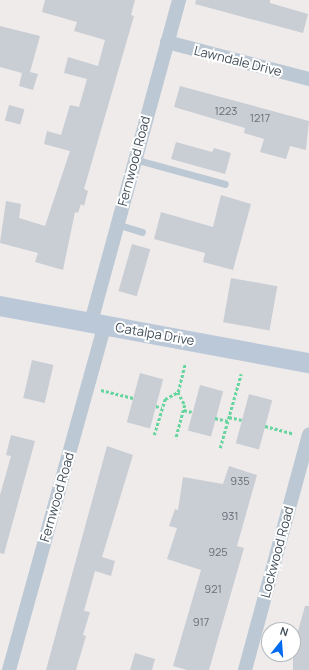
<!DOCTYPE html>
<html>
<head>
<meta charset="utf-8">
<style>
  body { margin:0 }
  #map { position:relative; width:309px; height:670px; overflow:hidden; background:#efebeb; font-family:Manrope,sans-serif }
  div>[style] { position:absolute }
  .building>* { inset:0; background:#c9cdd4; transform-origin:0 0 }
  .path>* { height:2.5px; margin-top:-1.25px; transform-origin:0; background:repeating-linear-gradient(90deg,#66d59e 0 3px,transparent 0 5px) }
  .lane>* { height:7px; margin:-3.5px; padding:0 3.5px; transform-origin:3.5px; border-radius:3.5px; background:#bcc8d3 }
  .street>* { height:14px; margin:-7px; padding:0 7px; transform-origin:7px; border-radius:7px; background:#bcc8d3 }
  .secondary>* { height:20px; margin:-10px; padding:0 10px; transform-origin:10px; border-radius:10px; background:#bbc8d8 }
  span { translate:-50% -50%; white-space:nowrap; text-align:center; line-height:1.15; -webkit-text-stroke:4px #fff; paint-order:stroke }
  .number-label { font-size:11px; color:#646e78 }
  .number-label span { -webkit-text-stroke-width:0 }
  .street-label { font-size:13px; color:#424f5a }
  .north { position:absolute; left:261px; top:622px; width:40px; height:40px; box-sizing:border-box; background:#fff; border:1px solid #b3b9bd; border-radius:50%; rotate:17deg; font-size:11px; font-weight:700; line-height:16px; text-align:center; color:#424f5a }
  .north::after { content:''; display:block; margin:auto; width:14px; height:18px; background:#036bf0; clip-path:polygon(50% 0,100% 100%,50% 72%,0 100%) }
</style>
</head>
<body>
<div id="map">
  <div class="building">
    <div style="clip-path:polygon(45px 0,135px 0,131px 15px,134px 16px,84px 189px,88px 191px,84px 206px,81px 204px,78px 213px,75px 212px,63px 270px,35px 262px,38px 253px,0 243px,6px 201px,21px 204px,19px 218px,45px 226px,70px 151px,44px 144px,47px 131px,61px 135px,70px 105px,79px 107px,87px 79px,64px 73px,68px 57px,98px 66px,105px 40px,74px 31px,77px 22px,42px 12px)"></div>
    <div style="clip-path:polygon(196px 0,270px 0,270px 3px,308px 14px,303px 33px,195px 4px)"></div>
    <div style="clip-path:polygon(0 26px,40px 36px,30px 72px,38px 74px,33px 90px,19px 86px,22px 73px,0 67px)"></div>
    <div style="clip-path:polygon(180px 86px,309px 121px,306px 150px,290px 146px,286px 159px,260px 152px,264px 139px,244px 133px,245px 128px,174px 107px)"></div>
    <div style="left:9px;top:105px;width:16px;height:16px;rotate:15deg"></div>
    <div style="clip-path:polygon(176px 142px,212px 152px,214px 148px,231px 153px,225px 174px,171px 159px)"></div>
    <div style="clip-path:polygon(221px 195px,251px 204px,233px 270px,203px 262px,205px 253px,154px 239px,161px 212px,213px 227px)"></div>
    <div style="left:132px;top:244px;width:19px;height:49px;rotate:16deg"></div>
    <div style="left:231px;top:278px;width:47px;height:45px;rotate:10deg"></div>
    <div style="left:32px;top:360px;width:22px;height:39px;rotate:13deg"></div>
    <div style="left:140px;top:373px;width:24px;height:51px;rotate:15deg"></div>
    <div style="left:200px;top:385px;width:24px;height:47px;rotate:15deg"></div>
    <div style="left:249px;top:394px;width:24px;height:51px;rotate:15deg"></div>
    <div style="clip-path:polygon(11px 435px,35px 441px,4px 554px,0 553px,0 495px,11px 456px,6px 455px)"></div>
    <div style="clip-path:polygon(107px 446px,133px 455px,102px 557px,115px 561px,111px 576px,95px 571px,84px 611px,90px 612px,83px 635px,86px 636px,76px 670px,46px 670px)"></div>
    <div style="clip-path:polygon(229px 466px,257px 475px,237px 546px,244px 548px,209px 670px,187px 670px,173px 666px,201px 570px,167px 559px,177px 528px,169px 526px,175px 509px,178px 510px,183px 477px,223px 484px)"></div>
    <div style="clip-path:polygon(305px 606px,309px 606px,309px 670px,293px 670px,293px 629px,298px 631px)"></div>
    <div style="clip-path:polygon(135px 653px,155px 659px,152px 670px,130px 670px)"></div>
  </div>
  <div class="path">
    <div style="left:101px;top:390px;width:33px;rotate:14deg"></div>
    <div style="left:178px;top:392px;width:30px;rotate:-76deg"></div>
    <div style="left:156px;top:406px;width:6px;rotate:18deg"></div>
    <div style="left:184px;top:410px;width:8px;rotate:14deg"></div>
    <div style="left:229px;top:417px;width:13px;rotate:13deg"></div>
    <div style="left:215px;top:418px;width:13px;rotate:13deg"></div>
    <div style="left:265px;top:426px;width:30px;rotate:15deg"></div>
    <div style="left:154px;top:435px;width:38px;rotate:-73deg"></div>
    <div style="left:165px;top:399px;width:15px;rotate:-28deg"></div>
    <div style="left:178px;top:392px;width:15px;rotate:62deg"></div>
    <div style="left:185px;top:405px;width:35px;rotate:105deg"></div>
    <div style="left:220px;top:448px;width:77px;rotate:-74.2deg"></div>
  </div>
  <div class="lane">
    <div style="left:134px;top:159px;width:94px;rotate:15.4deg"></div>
    <div style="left:116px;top:224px;width:27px;rotate:17deg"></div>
  </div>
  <div class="street">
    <div style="left:167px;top:42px;width:147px;rotate:14.6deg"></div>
    <div style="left:91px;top:322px;width:334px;rotate:-74.7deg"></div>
    <div style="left:9px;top:670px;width:358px;rotate:-74.5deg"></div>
    <div style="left:245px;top:670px;width:244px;rotate:-74.8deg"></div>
  </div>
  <div class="secondary">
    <div style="left:0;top:306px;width:314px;rotate:10.5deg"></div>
  </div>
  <div class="number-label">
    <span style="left:226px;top:111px">1223</span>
    <span style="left:260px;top:118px">1217</span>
    <span style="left:240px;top:481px">935</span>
    <span style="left:230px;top:516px">931</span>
    <span style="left:218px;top:552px">925</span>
    <span style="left:213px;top:589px">921</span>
    <span style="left:201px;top:622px">917</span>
  </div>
  <div class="street-label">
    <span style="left:238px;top:61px;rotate:14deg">Lawndale Drive</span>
    <span style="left:134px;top:161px;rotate:-75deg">Fernwood Road</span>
    <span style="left:155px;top:334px;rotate:10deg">Catalpa Drive</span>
    <span style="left:57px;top:497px;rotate:-74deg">Fernwood Road</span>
    <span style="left:277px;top:552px;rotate:-75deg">Lockwood Road</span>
  </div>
  <div class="north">N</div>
</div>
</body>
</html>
